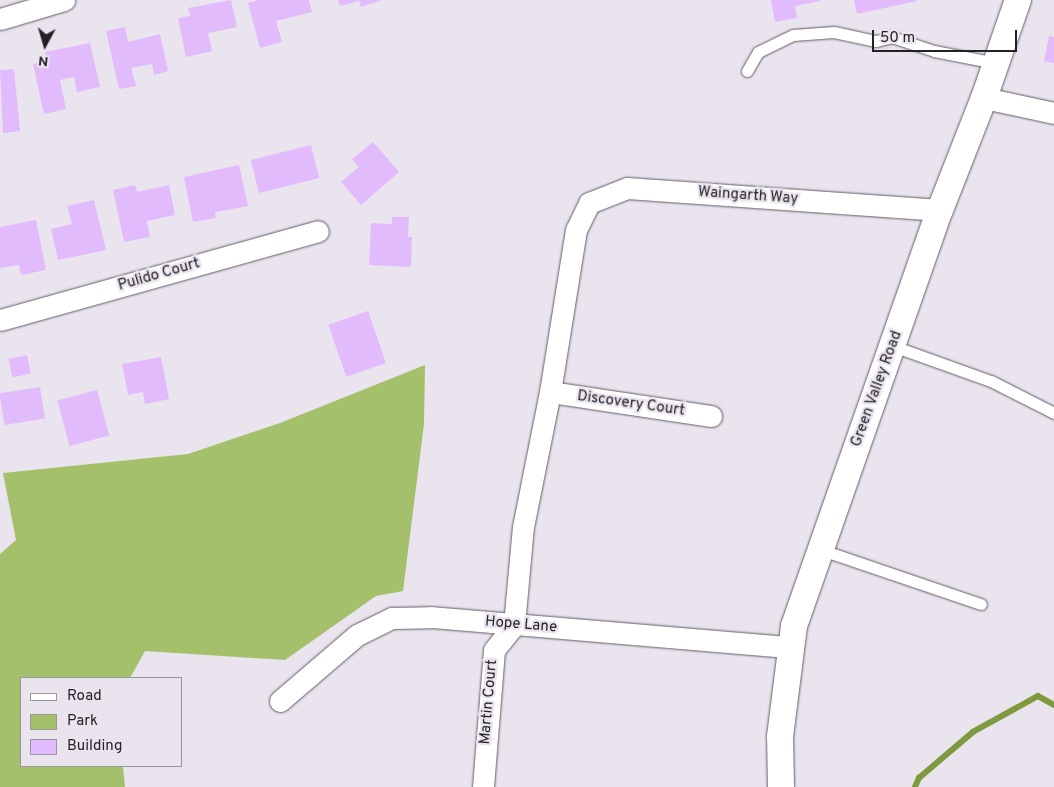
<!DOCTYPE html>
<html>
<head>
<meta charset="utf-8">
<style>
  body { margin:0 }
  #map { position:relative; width:1054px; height:787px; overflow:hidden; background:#eae4ef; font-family:Overpass,sans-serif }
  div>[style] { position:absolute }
  .green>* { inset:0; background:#a4c06a }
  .stream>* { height:5.5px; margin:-2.75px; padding:0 2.75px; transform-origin:2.75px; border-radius:2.75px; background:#7e9a3e }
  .building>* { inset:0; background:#e2bbfc; transform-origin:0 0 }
  .roads { filter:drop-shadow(0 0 1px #625c65) drop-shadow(0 0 1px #625c65) }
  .service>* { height:11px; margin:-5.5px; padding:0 5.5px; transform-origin:5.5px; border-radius:5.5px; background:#fff }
  .minor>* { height:21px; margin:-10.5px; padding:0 10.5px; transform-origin:10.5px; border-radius:10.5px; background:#fff }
  .tertiary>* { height:26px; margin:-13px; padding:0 13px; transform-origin:13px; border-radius:13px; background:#fff }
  span { translate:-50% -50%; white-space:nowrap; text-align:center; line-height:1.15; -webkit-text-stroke:4.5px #eae4ef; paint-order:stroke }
  .street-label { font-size:15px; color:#232125 }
  .legend { position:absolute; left:20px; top:677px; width:162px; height:90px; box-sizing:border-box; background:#eae4ef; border:1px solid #9a969e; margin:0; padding:6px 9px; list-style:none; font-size:15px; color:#232125 }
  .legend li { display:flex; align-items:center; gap:10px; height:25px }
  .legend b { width:25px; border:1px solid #9a969e }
  .north { position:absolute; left:20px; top:20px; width:50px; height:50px; -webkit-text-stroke:4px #eae4ef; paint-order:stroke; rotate:186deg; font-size:14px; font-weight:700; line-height:20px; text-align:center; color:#232125 }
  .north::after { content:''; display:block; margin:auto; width:18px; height:22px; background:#232125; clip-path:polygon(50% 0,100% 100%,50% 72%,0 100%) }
  .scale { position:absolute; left:872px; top:30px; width:145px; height:22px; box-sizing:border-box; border:2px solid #232125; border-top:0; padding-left:6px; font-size:15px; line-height:18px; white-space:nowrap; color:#232125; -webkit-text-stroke:4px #eae4ef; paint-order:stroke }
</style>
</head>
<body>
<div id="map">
  <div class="green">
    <div style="clip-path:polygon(425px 365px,424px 424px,403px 591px,376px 596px,285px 660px,145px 651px,130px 678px,21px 678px,21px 766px,123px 766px,125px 787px,0 787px,0 554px,16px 540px,3px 473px,188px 454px,280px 423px)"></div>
  </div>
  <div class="stream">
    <div style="left:915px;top:787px;width:10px;rotate:-66deg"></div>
    <div style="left:919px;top:778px;width:71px;rotate:-40.4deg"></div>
    <div style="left:973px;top:732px;width:74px;rotate:-29deg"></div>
    <div style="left:1038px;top:696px;width:18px;rotate:29deg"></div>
  </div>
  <div class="building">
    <div style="clip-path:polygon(231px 0,237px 27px,208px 33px,212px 51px,186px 57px,178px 18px,190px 16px,188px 8px)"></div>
    <div style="clip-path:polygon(258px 0,309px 0,312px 12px,276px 21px,282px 42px,260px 48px,248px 3px)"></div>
    <div style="clip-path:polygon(338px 0,382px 0,361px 7px,359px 1px,340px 6px)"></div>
    <div style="clip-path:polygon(771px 0,820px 0,820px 1px,795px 6px,797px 18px,775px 22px)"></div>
    <div style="clip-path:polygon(854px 0,917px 0,917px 1px,857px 14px)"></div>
    <div style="clip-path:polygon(125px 27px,128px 42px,160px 34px,168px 71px,154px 75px,152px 64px,131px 68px,136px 86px,119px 89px,106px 31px)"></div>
    <div style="clip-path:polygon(1049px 36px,1054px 37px,1054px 63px,1044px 61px)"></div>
    <div style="clip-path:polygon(90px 43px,100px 87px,77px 92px,74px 77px,60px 80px,66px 109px,44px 114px,33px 64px,47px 61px,45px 52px)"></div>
    <div style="clip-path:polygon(14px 69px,20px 131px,3px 133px,0 70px)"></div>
    <div style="clip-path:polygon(373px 142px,399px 172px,361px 205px,341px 182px,359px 167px,352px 159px)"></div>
    <div style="left:311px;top:145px;width:34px;height:62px;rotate:76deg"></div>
    <div style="clip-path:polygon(239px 165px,248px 206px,215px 212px,216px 218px,193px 222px,184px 177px)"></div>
    <div style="clip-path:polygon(135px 185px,137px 192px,169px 185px,175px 215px,147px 221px,150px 237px,124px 242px,113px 190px)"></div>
    <div style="clip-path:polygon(94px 200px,106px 250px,58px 260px,51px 229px,72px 224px,67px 206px)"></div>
    <div style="clip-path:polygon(392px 217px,409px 217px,408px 237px,412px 237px,411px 267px,369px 265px,371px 223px,392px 224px)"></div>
    <div style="clip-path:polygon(36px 220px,46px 270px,21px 275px,19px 265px,0 268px,0 227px)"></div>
    <div style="left:368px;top:311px;width:55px;height:42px;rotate:71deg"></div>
    <div style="left:27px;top:355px;width:19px;height:19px;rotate:78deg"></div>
    <div style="clip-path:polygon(161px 357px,169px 399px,145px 404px,143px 392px,128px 395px,122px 364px)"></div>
    <div style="left:40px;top:387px;width:32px;height:41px;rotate:81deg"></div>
    <div style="left:97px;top:390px;width:47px;height:41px;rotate:75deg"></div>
  </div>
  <div class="roads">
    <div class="service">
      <div style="left:747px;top:71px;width:22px;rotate:-60deg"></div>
      <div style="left:758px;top:52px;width:39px;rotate:-26deg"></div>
      <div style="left:793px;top:35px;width:41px;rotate:-4.2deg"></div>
      <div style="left:834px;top:32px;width:43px;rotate:12.1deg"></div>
      <div style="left:876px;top:41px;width:16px;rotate:-14deg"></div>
      <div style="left:892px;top:37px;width:44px;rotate:18.4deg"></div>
      <div style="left:934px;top:51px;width:63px;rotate:11deg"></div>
      <div style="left:893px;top:346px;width:104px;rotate:19.7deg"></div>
      <div style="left:991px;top:381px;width:71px;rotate:26.9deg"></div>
      <div style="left:819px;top:549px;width:171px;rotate:18.8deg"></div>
    </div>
    <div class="minor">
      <div style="left:0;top:19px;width:67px;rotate:-16.5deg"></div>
      <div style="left:984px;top:98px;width:72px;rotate:12.1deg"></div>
      <div style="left:0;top:320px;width:330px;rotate:-15.6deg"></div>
      <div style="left:550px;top:392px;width:163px;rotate:8.5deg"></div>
      <div style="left:280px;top:701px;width:101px;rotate:-40.6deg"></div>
      <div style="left:357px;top:635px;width:39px;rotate:-26deg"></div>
      <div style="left:392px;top:618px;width:39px;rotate:-1deg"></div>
      <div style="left:431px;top:617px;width:359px;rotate:4.8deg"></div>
      <div style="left:483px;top:787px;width:137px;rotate:-85.4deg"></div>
      <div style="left:494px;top:650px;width:32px;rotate:-51deg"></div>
      <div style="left:514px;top:625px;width:98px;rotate:-84.8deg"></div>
      <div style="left:523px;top:527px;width:138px;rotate:-78.7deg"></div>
      <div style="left:550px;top:392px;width:164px;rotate:-80.9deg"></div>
      <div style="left:576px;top:230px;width:30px;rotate:-64deg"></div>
      <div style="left:589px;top:203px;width:41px;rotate:-21.5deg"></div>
      <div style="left:627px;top:188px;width:314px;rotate:4deg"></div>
    </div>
    <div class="tertiary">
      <div style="left:781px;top:787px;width:50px;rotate:-91.1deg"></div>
      <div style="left:780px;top:737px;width:112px;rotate:-82.8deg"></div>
      <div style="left:794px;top:626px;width:441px;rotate:-70.7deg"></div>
      <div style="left:940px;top:210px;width:120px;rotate:-68.6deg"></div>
      <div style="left:984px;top:98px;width:104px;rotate:-70.9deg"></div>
    </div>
  </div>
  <div class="street-label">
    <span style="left:748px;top:196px;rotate:4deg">Waingarth Way</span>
    <span style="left:159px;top:275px;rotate:-16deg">Pulido Court</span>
    <span style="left:877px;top:389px;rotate:-70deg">Green Valley Road</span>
    <span style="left:631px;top:404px;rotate:8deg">Discovery Court</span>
    <span style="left:521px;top:625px;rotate:5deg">Hope Lane</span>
    <span style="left:489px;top:702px;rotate:-85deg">Martin Court</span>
  </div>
  <ul class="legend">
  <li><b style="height:6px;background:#fff"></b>Road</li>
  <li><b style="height:14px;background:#a4c06a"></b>Park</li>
  <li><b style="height:14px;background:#e2bbfc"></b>Building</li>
  </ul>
  <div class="north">N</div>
  <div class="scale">50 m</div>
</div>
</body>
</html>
